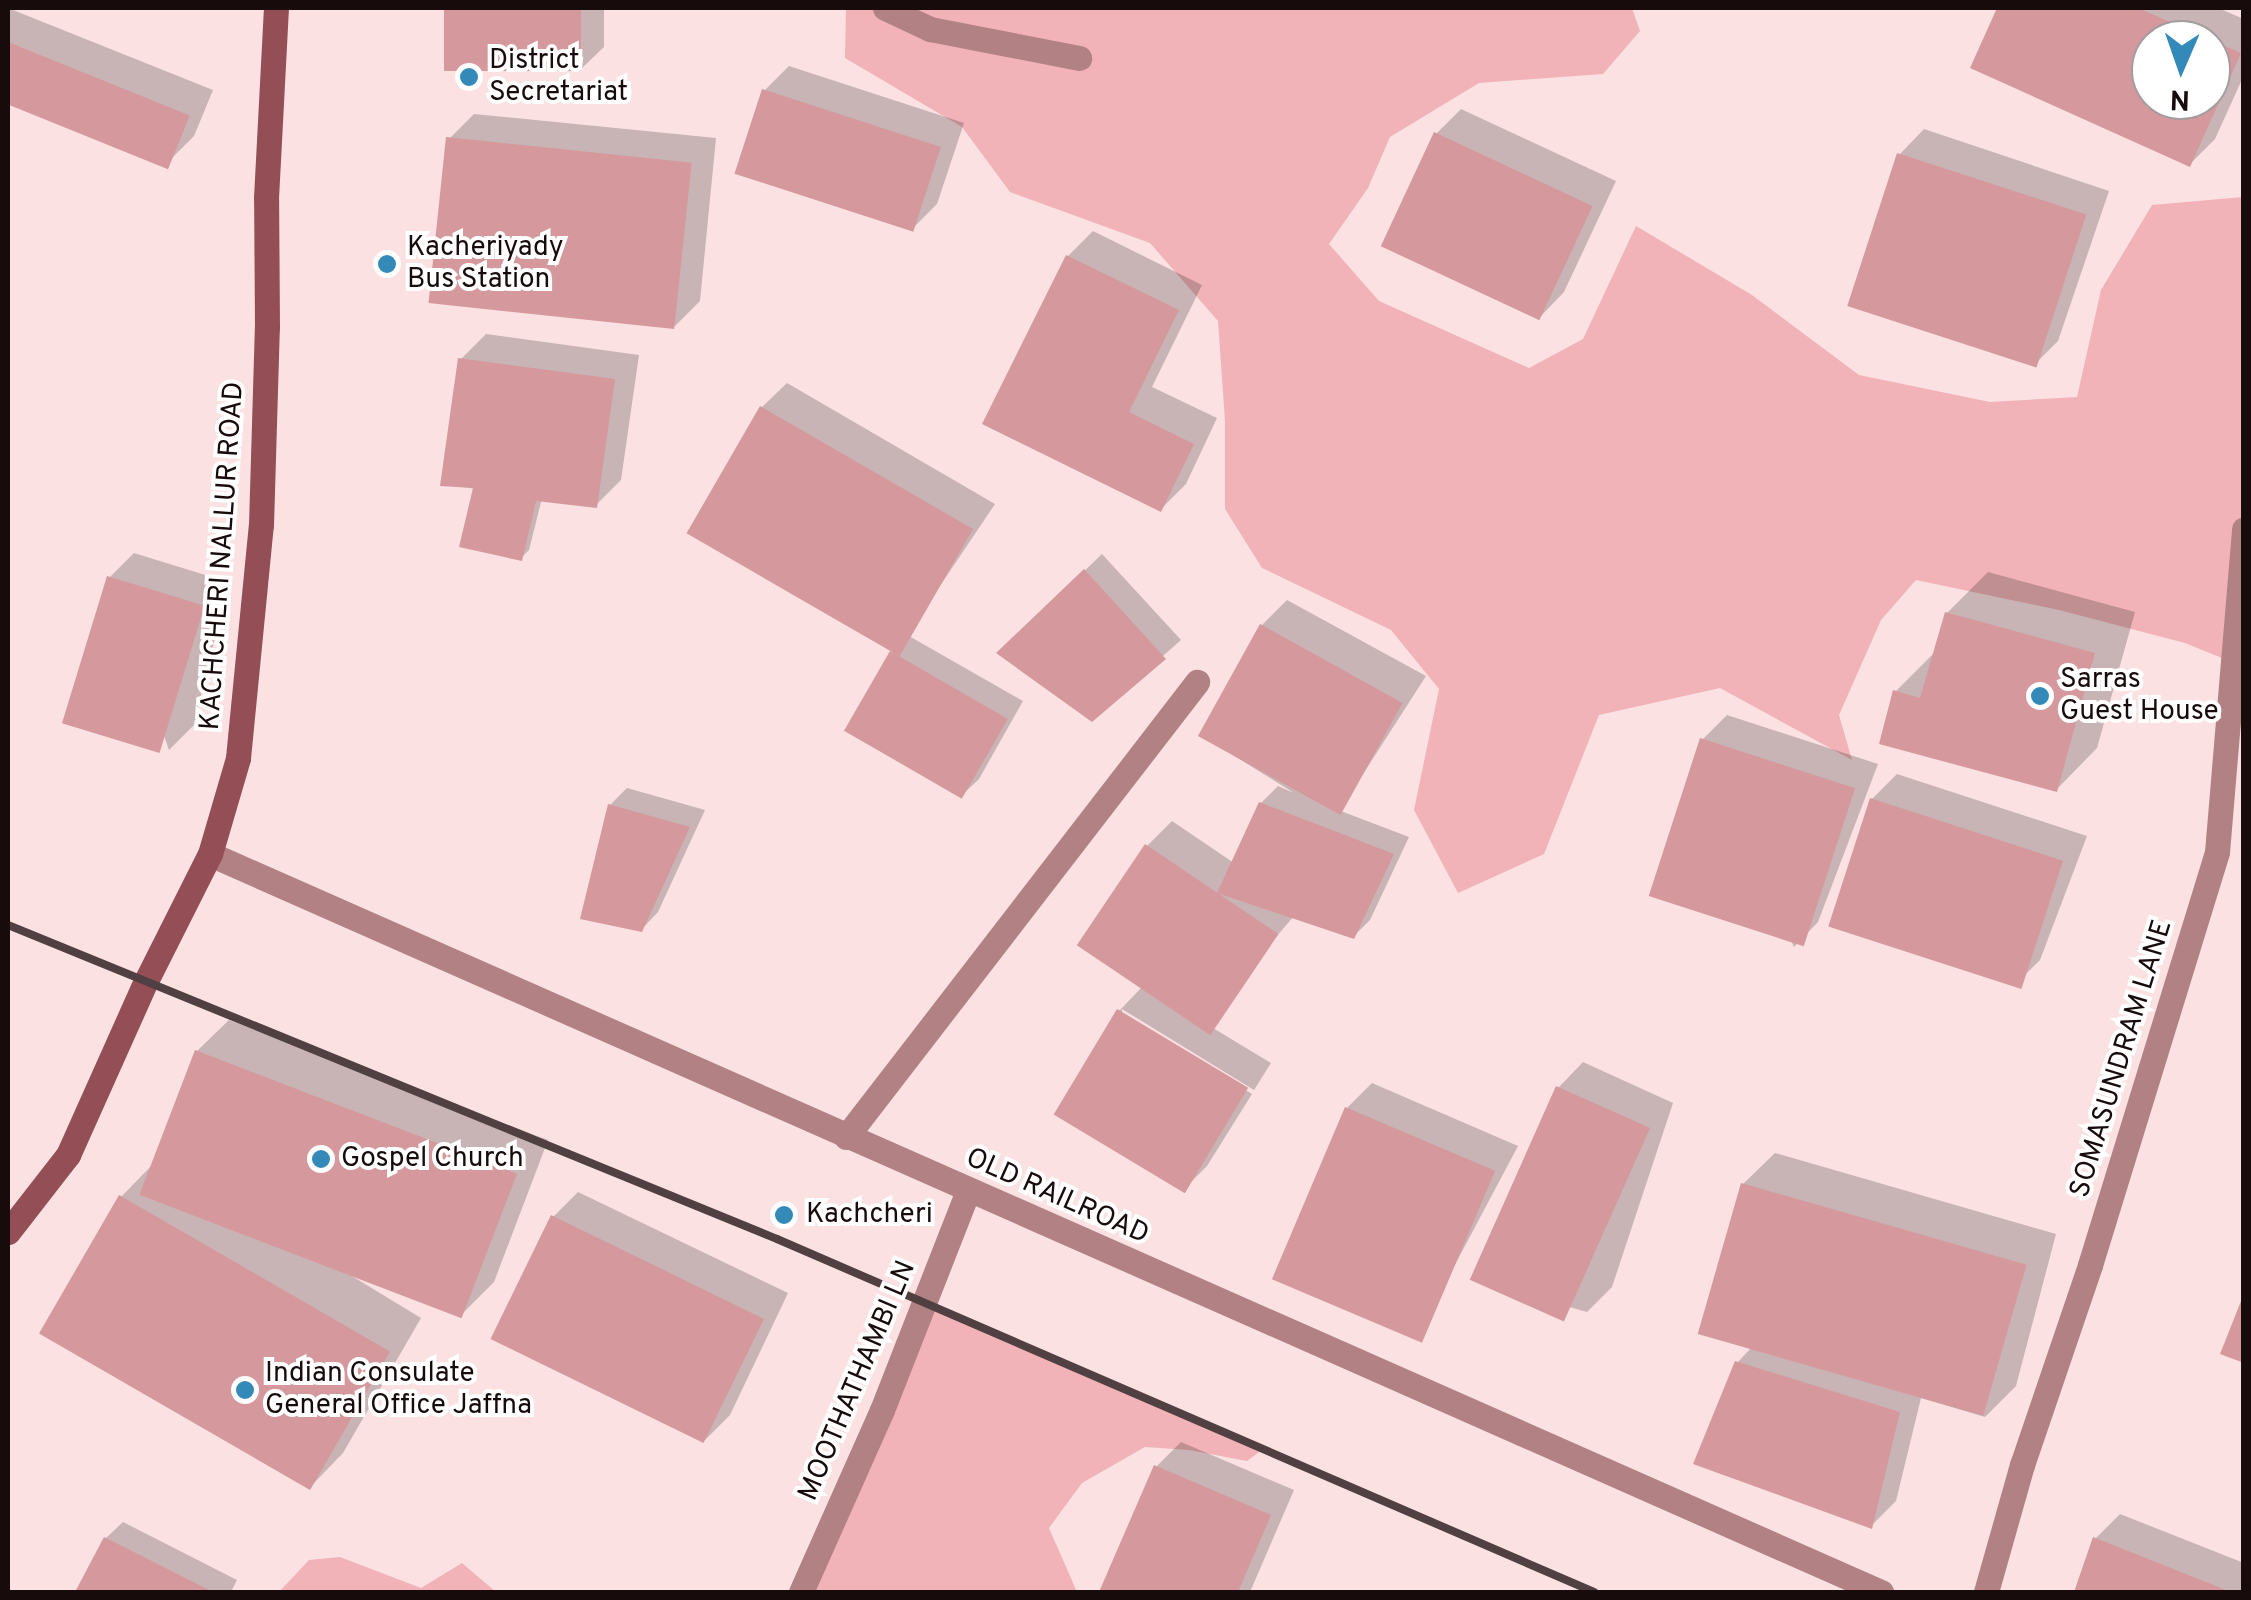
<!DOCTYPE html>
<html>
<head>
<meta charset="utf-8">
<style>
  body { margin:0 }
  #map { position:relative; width:2251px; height:1600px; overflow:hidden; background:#fbe1e2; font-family:Overpass,sans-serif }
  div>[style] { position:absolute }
  .green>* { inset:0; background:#f1b3b7 }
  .shadow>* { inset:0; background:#0003 }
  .building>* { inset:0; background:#d5989c; transform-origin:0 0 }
  .street>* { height:25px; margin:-12.5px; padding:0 12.5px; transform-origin:12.5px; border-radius:12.5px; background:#b28184 }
  .secondary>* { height:25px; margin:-12.5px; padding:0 12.5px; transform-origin:12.5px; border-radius:12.5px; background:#934f55 }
  .rail>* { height:8px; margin:-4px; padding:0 4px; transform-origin:4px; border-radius:4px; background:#514041 }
  .dots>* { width:28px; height:28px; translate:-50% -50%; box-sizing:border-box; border:5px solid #fff; border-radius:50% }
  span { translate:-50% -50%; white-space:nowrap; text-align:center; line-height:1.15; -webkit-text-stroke:8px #fff; paint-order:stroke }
  .poi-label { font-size:28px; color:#180b0c }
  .left { translate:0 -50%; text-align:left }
  .street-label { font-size:28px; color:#180b0c }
  .frame { position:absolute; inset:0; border:10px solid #180b0c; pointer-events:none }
  .north { position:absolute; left:2131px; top:20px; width:100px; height:100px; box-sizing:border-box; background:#fff; border:2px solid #a39d9e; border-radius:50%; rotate:182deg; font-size:28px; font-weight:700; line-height:40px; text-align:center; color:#180b0c }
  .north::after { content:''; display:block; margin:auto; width:35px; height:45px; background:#3389b8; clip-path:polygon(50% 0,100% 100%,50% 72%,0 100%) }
</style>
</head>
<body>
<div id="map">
  <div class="green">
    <div style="clip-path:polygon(846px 8px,1632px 8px,1640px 31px,1603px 74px,1479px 83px,1390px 137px,1368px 188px,1329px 244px,1379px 301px,1529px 368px,1583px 339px,1636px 226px,1752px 295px,1859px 375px,1990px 402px,2077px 397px,2101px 290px,2152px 205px,2243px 197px,2244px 529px,2234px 663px,2185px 643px,2059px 610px,1916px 580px,1881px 620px,1839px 715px,1852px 760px,1720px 688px,1599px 715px,1544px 854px,1458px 893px,1414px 810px,1439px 689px,1391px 630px,1262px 568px,1225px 509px,1225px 421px,1218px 321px,1150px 243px,1010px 192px,962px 127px,845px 58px)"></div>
    <div style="clip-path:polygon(923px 1304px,1262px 1450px,1247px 1461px,1189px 1450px,1145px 1447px,1082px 1483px,1049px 1528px,1077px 1592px,801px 1592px)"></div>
    <div style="clip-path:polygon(340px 1557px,421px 1588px,462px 1563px,496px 1592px,279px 1592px,309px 1560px)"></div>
  </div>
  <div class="shadow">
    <div style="clip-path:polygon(8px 8px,213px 90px,194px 136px,169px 161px,8px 97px)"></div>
    <div style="clip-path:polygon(446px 8px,604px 8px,604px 47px,579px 71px,445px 69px)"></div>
    <div style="clip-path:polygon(evenodd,1999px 8px,2218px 8px,2244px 19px,2244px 75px,2215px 139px,2190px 164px,1973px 67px,1999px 8px,2151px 40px,2211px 40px,2211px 100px,2151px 100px,2151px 40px)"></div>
    <div style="clip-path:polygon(789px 66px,964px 123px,937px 204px,912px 229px,764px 91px)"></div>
    <div style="clip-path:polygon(1461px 109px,1616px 181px,1564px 292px,1540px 317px,1436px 134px)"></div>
    <div style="clip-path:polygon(474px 114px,716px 138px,700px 301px,675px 326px,449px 139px)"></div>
    <div style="clip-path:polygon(1924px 129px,2109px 191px,2058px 341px,2033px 366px,1900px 154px)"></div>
    <div style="clip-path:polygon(1093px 231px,1202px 285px,1152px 387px,1217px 418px,1186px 484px,1161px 509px,1068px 256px)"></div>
    <div style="clip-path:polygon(486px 334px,639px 355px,621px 480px,596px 505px,542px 498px,529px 550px,521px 558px,476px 489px,443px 484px,461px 359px)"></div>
    <div style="clip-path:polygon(787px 383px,995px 504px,915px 623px,890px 648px,762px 407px)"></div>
    <div style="clip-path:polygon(134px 553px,228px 582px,194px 725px,169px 750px,109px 578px)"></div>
    <div style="clip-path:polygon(1102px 554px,1181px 640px,1092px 719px,1000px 652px)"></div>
    <div style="clip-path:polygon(1988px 572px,2135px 612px,2097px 748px,2056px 790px,1896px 691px,1937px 650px,1947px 613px)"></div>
    <div style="clip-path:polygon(1287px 600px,1426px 676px,1356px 785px,1333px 808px,1409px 837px,1370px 920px,1353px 937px,1294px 916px,1203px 1022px,1271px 1063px,1254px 1090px,1122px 1009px,1122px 1015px,1252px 1094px,1207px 1166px,1182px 1191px,1119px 1011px,1143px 986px,1147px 846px,1172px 821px,1234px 863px,1261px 803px,1278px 786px,1294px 793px,1204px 737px,1262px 625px)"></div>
    <div style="clip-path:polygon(909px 636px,1023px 701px,979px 779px,962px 795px,892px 653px)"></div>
    <div style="clip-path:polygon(1727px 715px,1878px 764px,1818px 922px,1794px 947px,1702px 740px)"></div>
    <div style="clip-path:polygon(1897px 774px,2087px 836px,2040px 960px,2015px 985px,1872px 799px)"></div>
    <div style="clip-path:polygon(627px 788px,705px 810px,658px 912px,641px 930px,610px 805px)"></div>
    <div style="clip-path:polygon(229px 1020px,548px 1140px,494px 1282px,462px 1314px,337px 1267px,421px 1318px,343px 1453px,312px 1485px,121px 1197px,152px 1165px,197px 1051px)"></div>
    <div style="clip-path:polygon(1583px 1062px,1673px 1103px,1612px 1287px,1587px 1312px,1486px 1284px,1559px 1087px)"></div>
    <div style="clip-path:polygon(1372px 1083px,1518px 1146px,1432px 1308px,1407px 1333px,1347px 1108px)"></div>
    <div style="clip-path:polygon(1775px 1153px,2056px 1234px,2016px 1386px,1985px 1417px,1921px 1398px,1896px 1501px,1871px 1526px,1737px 1363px,1752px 1347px,1743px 1184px)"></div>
    <div style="clip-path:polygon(578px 1192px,788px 1293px,730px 1415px,705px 1440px,553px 1217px)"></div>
    <div style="clip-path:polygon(1181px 1442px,1294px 1490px,1250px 1592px,1102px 1592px,1156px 1467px)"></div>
    <div style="clip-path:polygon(2120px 1514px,2244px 1563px,2244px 1592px,2077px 1592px,2095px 1539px)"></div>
    <div style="clip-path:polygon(123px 1522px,237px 1580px,231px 1592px,78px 1592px,106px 1538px)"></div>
  </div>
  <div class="building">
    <div style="left:444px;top:8px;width:137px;height:63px"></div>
    <div style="clip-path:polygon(evenodd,1997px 8px,2138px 8px,2241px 53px,2190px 167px,1970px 68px,1997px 8px,2151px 40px,2211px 40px,2211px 100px,2151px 100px,2151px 40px)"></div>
    <div style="left:8px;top:42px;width:196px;height:58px;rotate:22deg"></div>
    <div style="left:762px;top:89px;width:188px;height:89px;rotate:18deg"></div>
    <div style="left:1434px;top:132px;width:175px;height:126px;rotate:25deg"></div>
    <div style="left:446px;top:137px;width:247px;height:167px;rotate:6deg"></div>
    <div style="left:1897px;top:153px;width:199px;height:161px;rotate:18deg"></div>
    <div style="clip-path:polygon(1066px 255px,1179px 310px,1129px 412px,1194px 444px,1161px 512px,982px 424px)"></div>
    <div style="clip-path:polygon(458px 358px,615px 379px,597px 508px,536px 501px,522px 561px,459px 547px,473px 488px,440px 486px)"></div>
    <div style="left:760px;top:406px;width:246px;height:147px;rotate:30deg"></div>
    <div style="clip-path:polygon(1084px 569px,1166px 659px,1092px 722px,996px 653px)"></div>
    <div style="left:107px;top:576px;width:102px;height:154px;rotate:17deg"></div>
    <div style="clip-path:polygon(1945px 612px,2095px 653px,2057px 792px,1879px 744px,1893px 690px,1920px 698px)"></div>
    <div style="left:1260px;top:624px;width:163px;height:128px;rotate:29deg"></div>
    <div style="left:890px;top:651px;width:136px;height:92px;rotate:30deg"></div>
    <div style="left:1700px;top:738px;width:163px;height:166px;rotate:18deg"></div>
    <div style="left:1870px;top:798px;width:203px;height:135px;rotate:18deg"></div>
    <div style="clip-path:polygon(1259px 802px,1394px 854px,1354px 939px,1217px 893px)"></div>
    <div style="clip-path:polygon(608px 804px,690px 827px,642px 932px,580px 919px)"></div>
    <div style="left:1145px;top:844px;width:161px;height:122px;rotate:34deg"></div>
    <div style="left:1117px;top:1009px;width:153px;height:123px;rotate:31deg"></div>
    <div style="left:195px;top:1050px;width:345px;height:155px;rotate:21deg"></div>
    <div style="left:1556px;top:1086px;width:103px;height:212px;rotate:24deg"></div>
    <div style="left:1345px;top:1107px;width:163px;height:187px;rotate:23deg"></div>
    <div style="left:1741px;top:1183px;width:297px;height:157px;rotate:16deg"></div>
    <div style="left:119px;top:1195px;width:313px;height:160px;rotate:30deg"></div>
    <div style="left:551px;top:1215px;width:237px;height:138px;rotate:26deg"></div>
    <div style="clip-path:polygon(2243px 1296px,2244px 1296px,2244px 1363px,2220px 1354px)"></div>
    <div style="clip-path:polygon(1735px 1361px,1900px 1412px,1872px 1529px,1693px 1464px)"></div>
    <div style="clip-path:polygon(1154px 1465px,1271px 1515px,1238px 1592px,1099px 1592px)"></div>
    <div style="clip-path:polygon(104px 1537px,213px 1592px,75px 1592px)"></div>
    <div style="clip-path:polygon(2093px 1537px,2231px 1592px,2074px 1592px)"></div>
  </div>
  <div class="street">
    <div style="left:885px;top:8px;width:50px;rotate:25deg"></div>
    <div style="left:930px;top:29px;width:152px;rotate:11deg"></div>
    <div style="left:210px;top:854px;width:1827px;rotate:23.83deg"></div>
    <div style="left:846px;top:1137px;width:575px;rotate:-52.35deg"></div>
    <div style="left:801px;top:1592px;width:199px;rotate:-66deg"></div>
    <div style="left:882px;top:1410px;width:235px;rotate:-68.6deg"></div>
    <div style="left:1986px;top:1592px;width:132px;rotate:-74.2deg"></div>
    <div style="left:2022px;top:1465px;width:211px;rotate:-71.2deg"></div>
    <div style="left:2090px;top:1265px;width:432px;rotate:-72.9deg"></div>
    <div style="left:2217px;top:852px;width:324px;rotate:-85.2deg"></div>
  </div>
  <div class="secondary">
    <div style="left:8px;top:1232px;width:98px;rotate:-52.1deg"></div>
    <div style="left:68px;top:1155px;width:191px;rotate:-65.9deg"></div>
    <div style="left:146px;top:981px;width:142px;rotate:-63.3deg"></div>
    <div style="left:210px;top:854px;width:100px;rotate:-73.7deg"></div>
    <div style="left:238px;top:758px;width:234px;rotate:-84.4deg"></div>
    <div style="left:261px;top:525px;width:198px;rotate:-88.3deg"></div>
    <div style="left:267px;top:327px;width:129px;rotate:-90.4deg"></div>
    <div style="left:266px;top:198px;width:190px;rotate:-87deg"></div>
  </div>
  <div class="rail">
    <div style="left:8px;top:925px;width:831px;rotate:22.21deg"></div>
    <div style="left:777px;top:1239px;width:890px;rotate:23.37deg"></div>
  </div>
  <div class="dots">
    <div style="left:469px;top:77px;background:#3389b8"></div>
    <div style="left:387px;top:264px;background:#3389b8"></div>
    <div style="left:2040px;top:696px;background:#3389b8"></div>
    <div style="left:321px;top:1159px;background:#3389b8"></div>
    <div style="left:784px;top:1215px;background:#3389b8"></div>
    <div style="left:245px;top:1390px;background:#3389b8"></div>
  </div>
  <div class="poi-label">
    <span class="left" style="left:489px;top:77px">District<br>Secretariat</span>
    <span class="left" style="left:407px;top:264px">Kacheriyady<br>Bus Station</span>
    <span class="left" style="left:2060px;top:696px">Sarras<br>Guest House</span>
    <span class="left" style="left:341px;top:1159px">Gospel Church</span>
    <span class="left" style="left:806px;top:1215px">Kachcheri</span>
    <span class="left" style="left:265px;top:1390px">Indian Consulate<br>General Office Jaffna</span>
  </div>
  <div class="street-label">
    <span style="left:223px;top:556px;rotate:-86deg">KACHCHERI NALLUR ROAD</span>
    <span style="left:2122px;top:1059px;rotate:-73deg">SOMASUNDRAM LANE</span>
    <span style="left:1057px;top:1197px;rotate:24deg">OLD RAILROAD</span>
    <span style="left:858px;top:1381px;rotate:-67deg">MOOTHATHAMBI LN</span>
  </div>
  <div class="frame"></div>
  <div class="north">N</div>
</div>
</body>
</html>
